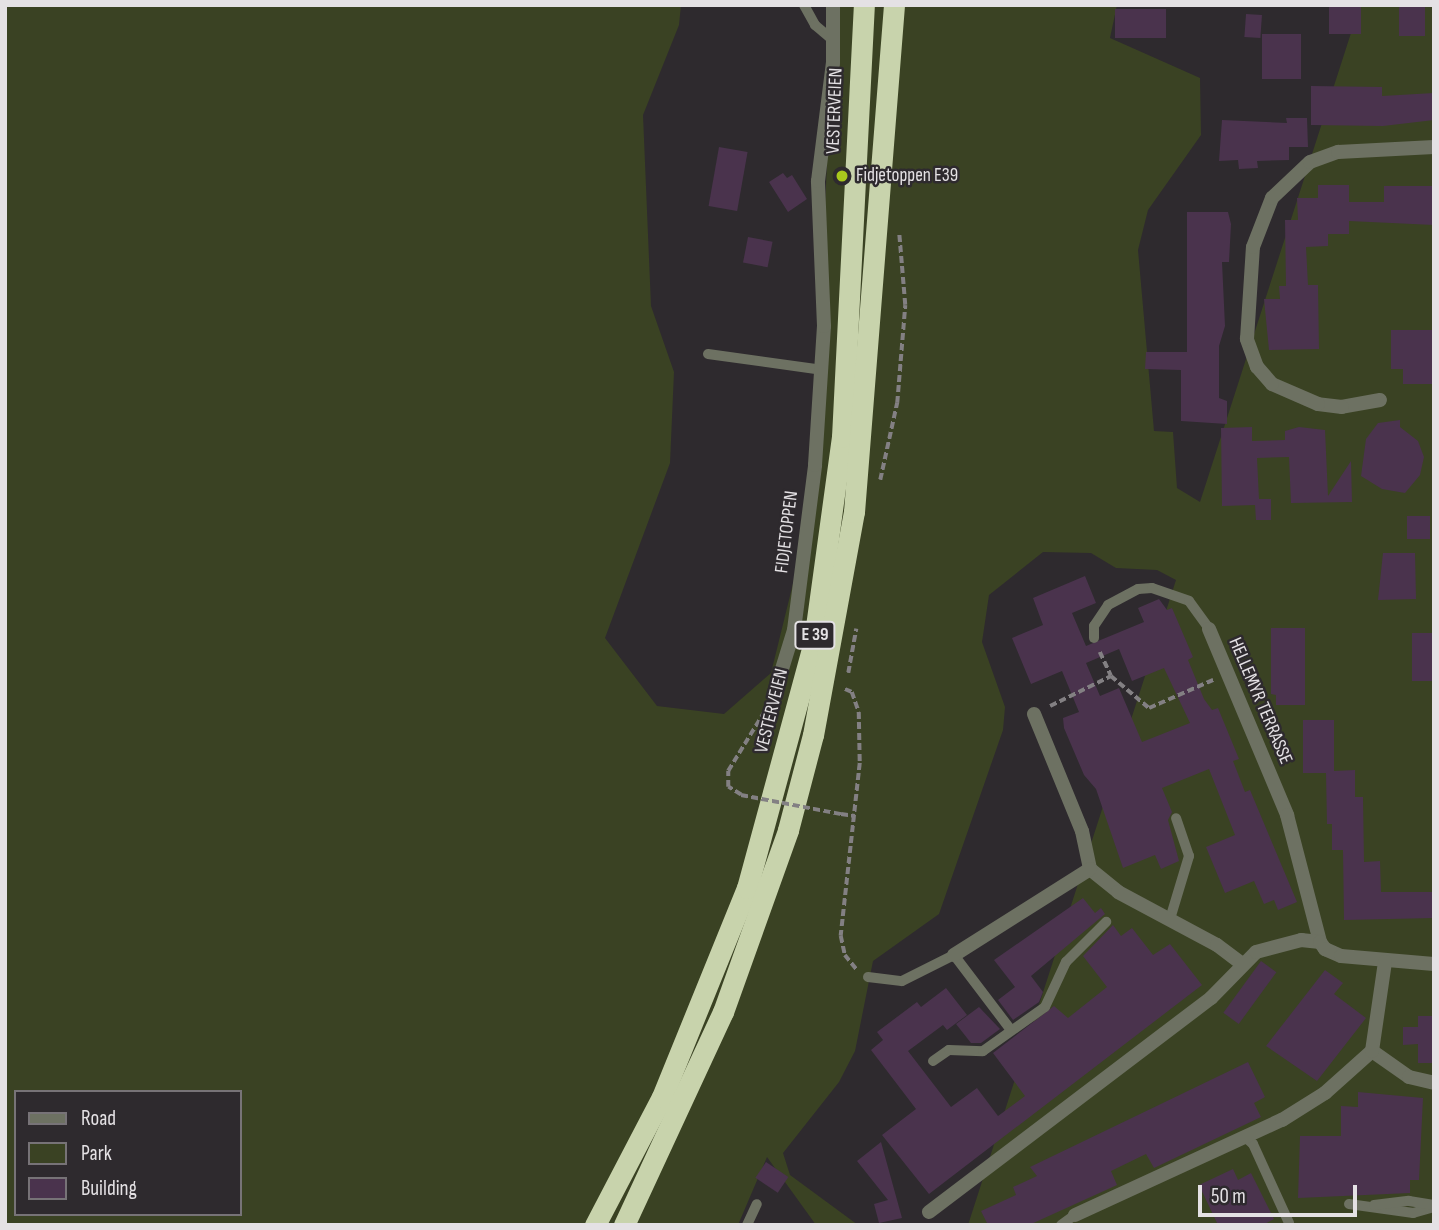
<!DOCTYPE html>
<html>
<head>
<meta charset="utf-8">
<style>
  body { margin:0 }
  #map { position:relative; width:1439px; height:1230px; overflow:hidden; background:#2e2a2e; font-family:"Sofia Sans Condensed",sans-serif }
  div>[style] { position:absolute }
  .green>* { inset:0; background:#3a4223 }
  .building>* { inset:0; background:#4a334d; transform-origin:0 0 }
  .path>* { height:3.5px; margin-top:-1.75px; transform-origin:0; background:repeating-linear-gradient(90deg,#838083 0 7px,transparent 0 10.5px) }
  .lane>* { height:10px; margin:-5px; padding:0 5px; transform-origin:5px; border-radius:5px; background:#6d7162 }
  .street>* { height:14px; margin:-7px; padding:0 7px; transform-origin:7px; border-radius:7px; background:#6d7162 }
  .highway>* { height:21px; margin:-10.5px; padding:0 10.5px; transform-origin:10.5px; border-radius:10.5px; background:#c8d3ac }
  .path-bridge>* { height:3.5px; margin-top:-1.75px; transform-origin:0; background:repeating-linear-gradient(90deg,#838083 0 7px,transparent 0 10.5px) }
  .dots>* { width:19px; height:19px; translate:-50% -50%; box-sizing:border-box; border:4px solid #2e2a2e; border-radius:50% }
  span { translate:-50% -50%; white-space:nowrap; text-align:center; line-height:1.15; -webkit-text-stroke:5px #2e2a2e; paint-order:stroke }
  .shield-label span { padding:2px 5px; background:#2e2a2e; border:2px solid; border-radius:5px; -webkit-text-stroke-width:0 }
  .shield-label { font-size:18px; color:#e4e1e4; font-weight:700 }
  .street-label { font-size:19px; color:#e4e1e4 }
  .poi-label { font-size:19px; color:#e4e1e4 }
  .left { translate:0 -50%; text-align:left }
  .frame { position:absolute; inset:0; border:7px solid #e4e1e4; pointer-events:none }
  .legend { position:absolute; left:14px; top:1090px; width:228px; height:126px; box-sizing:border-box; background:#2e2a2e; border:2px solid #777377; margin:0; padding:9px 12px; list-style:none; font-size:21px; color:#e4e1e4 }
  .legend li { display:flex; align-items:center; gap:14px; height:35px }
  .legend b { width:35px; border:2px solid #777377 }
  .scale { position:absolute; left:1198px; top:1185px; width:159px; height:32px; box-sizing:border-box; border:4px solid #e4e1e4; border-top:0; padding-left:9px; font-size:21px; line-height:24px; white-space:nowrap; color:#e4e1e4; -webkit-text-stroke:5px #2e2a2e; paint-order:stroke }
</style>
</head>
<body>
<div id="map">
  <div class="green">
    <div style="clip-path:polygon(evenodd,5px 5px,681px 5px,679px 25px,643px 115px,651px 306px,674px 372px,670px 463px,605px 638px,657px 706px,724px 714px,771px 673px,801px 551px,815px 434px,834px 5px,1117px 5px,1110px 38px,1200px 78px,1201px 135px,1148px 210px,1138px 250px,1154px 431px,1173px 432px,1177px 488px,1200px 502px,1360px 5px,1434px 5px,1434px 1225px,968px 1225px,1176px 580px,1157px 570px,1116px 568px,1091px 553px,1043px 552px,989px 595px,982px 642px,1005px 707px,1003px 730px,939px 914px,873px 961px,855px 1051px,839px 1082px,783px 1153px,790px 1175px,858px 1225px,816px 1225px,767px 1157px,738px 1225px,5px 1225px,5px 5px,16px 1092px,240px 1092px,240px 1214px,16px 1214px,16px 1092px)"></div>
  </div>
  <div class="building">
    <div style="left:1329px;top:5px;width:32px;height:29px"></div>
    <div style="left:1399px;top:5px;width:26px;height:31px"></div>
    <div style="left:1166px;top:9px;width:29px;height:51px;rotate:90deg"></div>
    <div style="left:1246px;top:14px;width:16px;height:23px;rotate:4deg"></div>
    <div style="left:1262px;top:34px;width:39px;height:45px"></div>
    <div style="clip-path:polygon(1311px 86px,1382px 87px,1382px 96px,1434px 93px,1434px 120px,1383px 126px,1311px 125px)"></div>
    <div style="clip-path:polygon(1286px 118px,1307px 118px,1308px 147px,1289px 147px,1289px 160px,1257px 161px,1258px 168px,1239px 169px,1238px 160px,1219px 161px,1222px 120px,1287px 123px)"></div>
    <div style="left:719px;top:147px;width:29px;height:60px;rotate:10deg"></div>
    <div style="clip-path:polygon(783px 173px,787px 178px,792px 175px,807px 199px,788px 212px,769px 182px)"></div>
    <div style="clip-path:polygon(1318px 185px,1349px 185px,1349px 202px,1384px 202px,1384px 186px,1434px 186px,1434px 225px,1349px 221px,1349px 234px,1328px 234px,1328px 246px,1306px 247px,1308px 285px,1318px 285px,1319px 349px,1269px 350px,1264px 299px,1280px 299px,1279px 286px,1286px 286px,1285px 220px,1298px 220px,1297px 198px,1318px 198px)"></div>
    <div style="clip-path:polygon(1187px 212px,1228px 212px,1231px 224px,1229px 262px,1222px 262px,1225px 326px,1219px 346px,1219px 398px,1227px 401px,1227px 424px,1181px 421px,1181px 370px,1145px 369px,1146px 352px,1187px 352px)"></div>
    <div style="left:748px;top:237px;width:25px;height:26px;rotate:11deg"></div>
    <div style="clip-path:polygon(1391px 330px,1434px 330px,1433px 384px,1403px 384px,1403px 369px,1391px 369px)"></div>
    <div style="clip-path:polygon(1400px 420px,1400px 427px,1418px 441px,1424px 457px,1420px 475px,1405px 493px,1382px 489px,1361px 476px,1366px 439px,1378px 423px)"></div>
    <div style="clip-path:polygon(1252px 427px,1252px 441px,1285px 440px,1285px 431px,1299px 427px,1325px 430px,1328px 496px,1351px 461px,1352px 502px,1291px 503px,1289px 457px,1257px 458px,1259px 499px,1271px 499px,1271px 520px,1256px 520px,1255px 505px,1222px 506px,1221px 428px)"></div>
    <div style="left:1407px;top:516px;width:23px;height:23px"></div>
    <div style="clip-path:polygon(1383px 553px,1415px 553px,1416px 599px,1378px 600px)"></div>
    <div style="clip-path:polygon(evenodd,1085px 576px,1096px 603px,1072px 613px,1086px 646px,1144px 622px,1138px 608px,1159px 599px,1167px 610px,1172px 608px,1193px 657px,1188px 660px,1204px 699px,1212px 710px,1218px 708px,1239px 759px,1233px 761px,1245px 792px,1250px 790px,1297px 902px,1278px 910px,1274px 900px,1264px 904px,1254px 881px,1225px 893px,1206px 847px,1235px 835px,1209px 769px,1162px 788px,1172px 812px,1168px 820px,1179px 861px,1161px 869px,1155px 855px,1123px 868px,1096px 789px,1084px 775px,1064px 728px,1063px 718px,1079px 712px,1062px 671px,1031px 684px,1012px 638px,1043px 625px,1033px 598px,1085px 576px,1119px 649px,1132px 681px,1164px 668px,1190px 723px,1142px 742px,1119px 688px,1100px 696px,1086px 663px,1119px 649px)"></div>
    <div style="clip-path:polygon(1271px 628px,1305px 628px,1305px 705px,1276px 705px,1276px 695px,1271px 694px)"></div>
    <div style="left:1412px;top:633px;width:22px;height:48px"></div>
    <div style="clip-path:polygon(1303px 720px,1334px 720px,1334px 771px,1355px 770px,1355px 797px,1363px 797px,1364px 862px,1380px 861px,1381px 892px,1434px 892px,1434px 918px,1344px 920px,1343px 850px,1332px 850px,1332px 824px,1327px 824px,1326px 773px,1303px 773px)"></div>
    <div style="clip-path:polygon(1083px 898px,1095px 913px,1101px 908px,1105px 914px,1031px 976px,1043px 992px,1039px 1002px,1013px 1020px,998px 1000px,1015px 987px,994px 960px)"></div>
    <div style="clip-path:polygon(1113px 925px,1121px 936px,1132px 928px,1153px 955px,1170px 944px,1202px 985px,929px 1194px,882px 1135px,916px 1109px,871px 1050px,883px 1040px,877px 1032px,917px 1002px,921px 1007px,946px 988px,967px 1015px,947px 1030px,943px 1025px,908px 1051px,951px 1107px,977px 1088px,998px 1116px,1025px 1096px,993px 1053px,1054px 1006px,1068px 1018px,1107px 987px,1083px 956px)"></div>
    <div style="left:1261px;top:961px;width:19px;height:64px;rotate:36deg"></div>
    <div style="clip-path:polygon(1325px 970px,1343px 983px,1334px 994px,1366px 1018px,1317px 1081px,1266px 1046px)"></div>
    <div style="clip-path:polygon(979px 1007px,1000px 1029px,981px 1043px,971px 1043px,956px 1024px)"></div>
    <div style="clip-path:polygon(1418px 1016px,1434px 1016px,1434px 1063px,1418px 1063px,1418px 1044px,1403px 1045px,1403px 1027px,1418px 1027px)"></div>
    <div style="clip-path:polygon(1248px 1062px,1265px 1097px,1254px 1103px,1261px 1117px,1154px 1168px,1146px 1154px,1111px 1171px,1117px 1185px,1029px 1225px,988px 1225px,981px 1211px,1016px 1195px,1013px 1187px,1037px 1176px,1030px 1167px)"></div>
    <div style="clip-path:polygon(1358px 1092px,1423px 1098px,1419px 1180px,1410px 1180px,1410px 1193px,1298px 1198px,1300px 1136px,1341px 1136px,1341px 1106px,1358px 1107px)"></div>
    <div style="clip-path:polygon(881px 1142px,902px 1218px,879px 1223px,874px 1204px,888px 1200px,857px 1161px)"></div>
    <div style="left:766px;top:1162px;width:27px;height:19px;rotate:34deg"></div>
    <div style="clip-path:polygon(1233px 1169px,1238px 1180px,1251px 1173px,1274px 1219px,1263px 1225px,1218px 1225px,1199px 1185px)"></div>
  </div>
  <div class="path">
    <div style="left:880px;top:480px;width:79px;rotate:-77.6deg"></div>
    <div style="left:897px;top:403px;width:98px;rotate:-85.3deg"></div>
    <div style="left:905px;top:305px;width:71px;rotate:-94.8deg"></div>
    <div style="left:1100px;top:652px;width:26px;rotate:65deg"></div>
    <div style="left:1111px;top:676px;width:50px;rotate:40.1deg"></div>
    <div style="left:1149px;top:708px;width:70px;rotate:-23.6deg"></div>
    <div style="left:848px;top:673px;width:45px;rotate:-79.7deg"></div>
    <div style="left:845px;top:689px;width:8px;rotate:23deg"></div>
    <div style="left:852px;top:692px;width:21px;rotate:71deg"></div>
    <div style="left:859px;top:712px;width:51px;rotate:88.9deg"></div>
    <div style="left:860px;top:763px;width:174px;rotate:96.3deg"></div>
    <div style="left:841px;top:936px;width:19px;rotate:78deg"></div>
    <div style="left:845px;top:955px;width:19px;rotate:51deg"></div>
    <div style="left:1050px;top:706px;width:68px;rotate:-26.2deg"></div>
    <div style="left:741px;top:795px;width:15px;rotate:-148deg"></div>
    <div style="left:728px;top:787px;width:16px;rotate:-90deg"></div>
    <div style="left:728px;top:771px;width:73px;rotate:-58.5deg"></div>
    <div style="left:841px;top:814px;width:14px;rotate:8deg"></div>
  </div>
  <div class="lane">
    <div style="left:804px;top:5px;width:23px;rotate:61deg"></div>
    <div style="left:815px;top:25px;width:25px;rotate:40deg"></div>
    <div style="left:708px;top:354px;width:116px;rotate:7.9deg"></div>
    <div style="left:1094px;top:638px;width:12px;rotate:-90deg"></div>
    <div style="left:1094px;top:626px;width:25px;rotate:-56deg"></div>
    <div style="left:1108px;top:605px;width:34px;rotate:-28deg"></div>
    <div style="left:1138px;top:589px;width:14px;rotate:-4deg"></div>
    <div style="left:1152px;top:588px;width:39px;rotate:19deg"></div>
    <div style="left:1189px;top:601px;width:34px;rotate:54deg"></div>
    <div style="left:1170px;top:919px;width:66px;rotate:-73.2deg"></div>
    <div style="left:1189px;top:856px;width:40px;rotate:-108.9deg"></div>
    <div style="left:868px;top:977px;width:34px;rotate:7deg"></div>
    <div style="left:902px;top:981px;width:58px;rotate:-26.6deg"></div>
    <div style="left:954px;top:955px;width:94px;rotate:52.8deg"></div>
    <div style="left:933px;top:1061px;width:19px;rotate:-35deg"></div>
    <div style="left:949px;top:1050px;width:34px;rotate:2deg"></div>
    <div style="left:983px;top:1051px;width:76px;rotate:-35.4deg"></div>
    <div style="left:1045px;top:1007px;width:50px;rotate:-65deg"></div>
    <div style="left:1066px;top:962px;width:57px;rotate:-45deg"></div>
    <div style="left:1244px;top:1136px;width:12px;rotate:42deg"></div>
    <div style="left:1253px;top:1144px;width:87px;rotate:65.5deg"></div>
    <div style="left:1349px;top:1204px;width:65px;rotate:8deg"></div>
    <div style="left:1413px;top:1213px;width:22px;rotate:-16deg"></div>
    <div style="left:1374px;top:1205px;width:35px;rotate:-7deg"></div>
    <div style="left:1409px;top:1201px;width:25px;rotate:9deg"></div>
    <div style="left:747px;top:1225px;width:23px;rotate:-65deg"></div>
    <div style="left:1061px;top:1225px;width:17px;rotate:-36deg"></div>
  </div>
  <div class="street">
    <div style="left:1380px;top:400px;width:39px;rotate:170deg"></div>
    <div style="left:1342px;top:407px;width:24px;rotate:-173deg"></div>
    <div style="left:1318px;top:404px;width:50px;rotate:-156.5deg"></div>
    <div style="left:1272px;top:384px;width:23px;rotate:-131deg"></div>
    <div style="left:1257px;top:367px;width:30px;rotate:-110deg"></div>
    <div style="left:1247px;top:339px;width:92px;rotate:-86.3deg"></div>
    <div style="left:1253px;top:247px;width:53px;rotate:-68.8deg"></div>
    <div style="left:1272px;top:198px;width:52px;rotate:-43.5deg"></div>
    <div style="left:1310px;top:162px;width:30px;rotate:-20deg"></div>
    <div style="left:1338px;top:152px;width:96px;rotate:-3deg"></div>
    <div style="left:1209px;top:629px;width:202px;rotate:67.2deg"></div>
    <div style="left:1287px;top:815px;width:131px;rotate:75.4deg"></div>
    <div style="left:774px;top:695px;width:68px;rotate:-72.9deg"></div>
    <div style="left:794px;top:630px;width:166px;rotate:-82.7deg"></div>
    <div style="left:815px;top:465px;width:139px;rotate:-86.3deg"></div>
    <div style="left:824px;top:326px;width:145px;rotate:-92.4deg"></div>
    <div style="left:818px;top:181px;width:119px;rotate:-82.8deg"></div>
    <div style="left:833px;top:63px;width:58px;rotate:-90deg"></div>
    <div style="left:1034px;top:714px;width:126px;rotate:67.7deg"></div>
    <div style="left:1082px;top:831px;width:39px;rotate:78deg"></div>
    <div style="left:1090px;top:869px;width:36px;rotate:39deg"></div>
    <div style="left:1118px;top:892px;width:112px;rotate:28.2deg"></div>
    <div style="left:1217px;top:945px;width:31px;rotate:37deg"></div>
    <div style="left:954px;top:955px;width:161px;rotate:-32.3deg"></div>
    <div style="left:1372px;top:1051px;width:45px;rotate:35.1deg"></div>
    <div style="left:1409px;top:1077px;width:26px;rotate:13deg"></div>
    <div style="left:929px;top:1212px;width:354px;rotate:-37.2deg"></div>
    <div style="left:1211px;top:998px;width:64px;rotate:-45.6deg"></div>
    <div style="left:1256px;top:952px;width:47px;rotate:-14.9deg"></div>
    <div style="left:1301px;top:940px;width:19px;rotate:6deg"></div>
    <div style="left:1320px;top:942px;width:9px;rotate:54deg"></div>
    <div style="left:1325px;top:949px;width:17px;rotate:24deg"></div>
    <div style="left:1341px;top:956px;width:93px;rotate:4.9deg"></div>
    <div style="left:1075px;top:1215px;width:228px;rotate:-24.7deg"></div>
    <div style="left:1282px;top:1120px;width:51px;rotate:-32.1deg"></div>
    <div style="left:1325px;top:1093px;width:63px;rotate:-41.8deg"></div>
    <div style="left:1372px;top:1051px;width:90px;rotate:-81.7deg"></div>
  </div>
  <div class="highway">
    <div style="left:595px;top:1225px;width:144px;rotate:-62.4deg"></div>
    <div style="left:662px;top:1097px;width:226px;rotate:-67.9deg"></div>
    <div style="left:747px;top:888px;width:256px;rotate:-74.8deg"></div>
    <div style="left:814px;top:641px;width:206px;rotate:-82.2deg"></div>
    <div style="left:842px;top:437px;width:433px;rotate:-87.1deg"></div>
    <div style="left:624px;top:1225px;width:235px;rotate:-65.1deg"></div>
    <div style="left:723px;top:1012px;width:193px;rotate:-70.3deg"></div>
    <div style="left:788px;top:830px;width:98px;rotate:-75.3deg"></div>
    <div style="left:813px;top:735px;width:227px;rotate:-79.6deg"></div>
    <div style="left:854px;top:512px;width:509px;rotate:-85.49deg"></div>
  </div>
  <div class="path-bridge">
    <div style="left:741px;top:795px;width:102px;rotate:10.8deg"></div>
  </div>
  <div class="dots">
    <div style="left:842px;top:176px;background:#a8c71c"></div>
  </div>
  <div class="shield-label">
    <span style="left:815px;top:635px">E 39</span>
  </div>
  <div class="street-label">
    <span style="left:835px;top:111px;rotate:-88deg">VESTERVEIEN</span>
    <span style="left:787px;top:532px;rotate:-83deg">FIDJETOPPEN</span>
    <span style="left:1260px;top:701px;rotate:67deg">HELLEMYR TERRASSE</span>
    <span style="left:772px;top:711px;rotate:-76deg">VESTERVEIEN</span>
  </div>
  <div class="poi-label">
    <span class="left" style="left:856px;top:176px">Fidjetoppen E39</span>
  </div>
  <div class="frame"></div>
  <ul class="legend">
  <li><b style="height:9px;background:#6d7162"></b>Road</li>
  <li><b style="height:19px;background:#3a4223"></b>Park</li>
  <li><b style="height:19px;background:#4a334d"></b>Building</li>
  </ul>
  <div class="scale">50 m</div>
</div>
</body>
</html>
